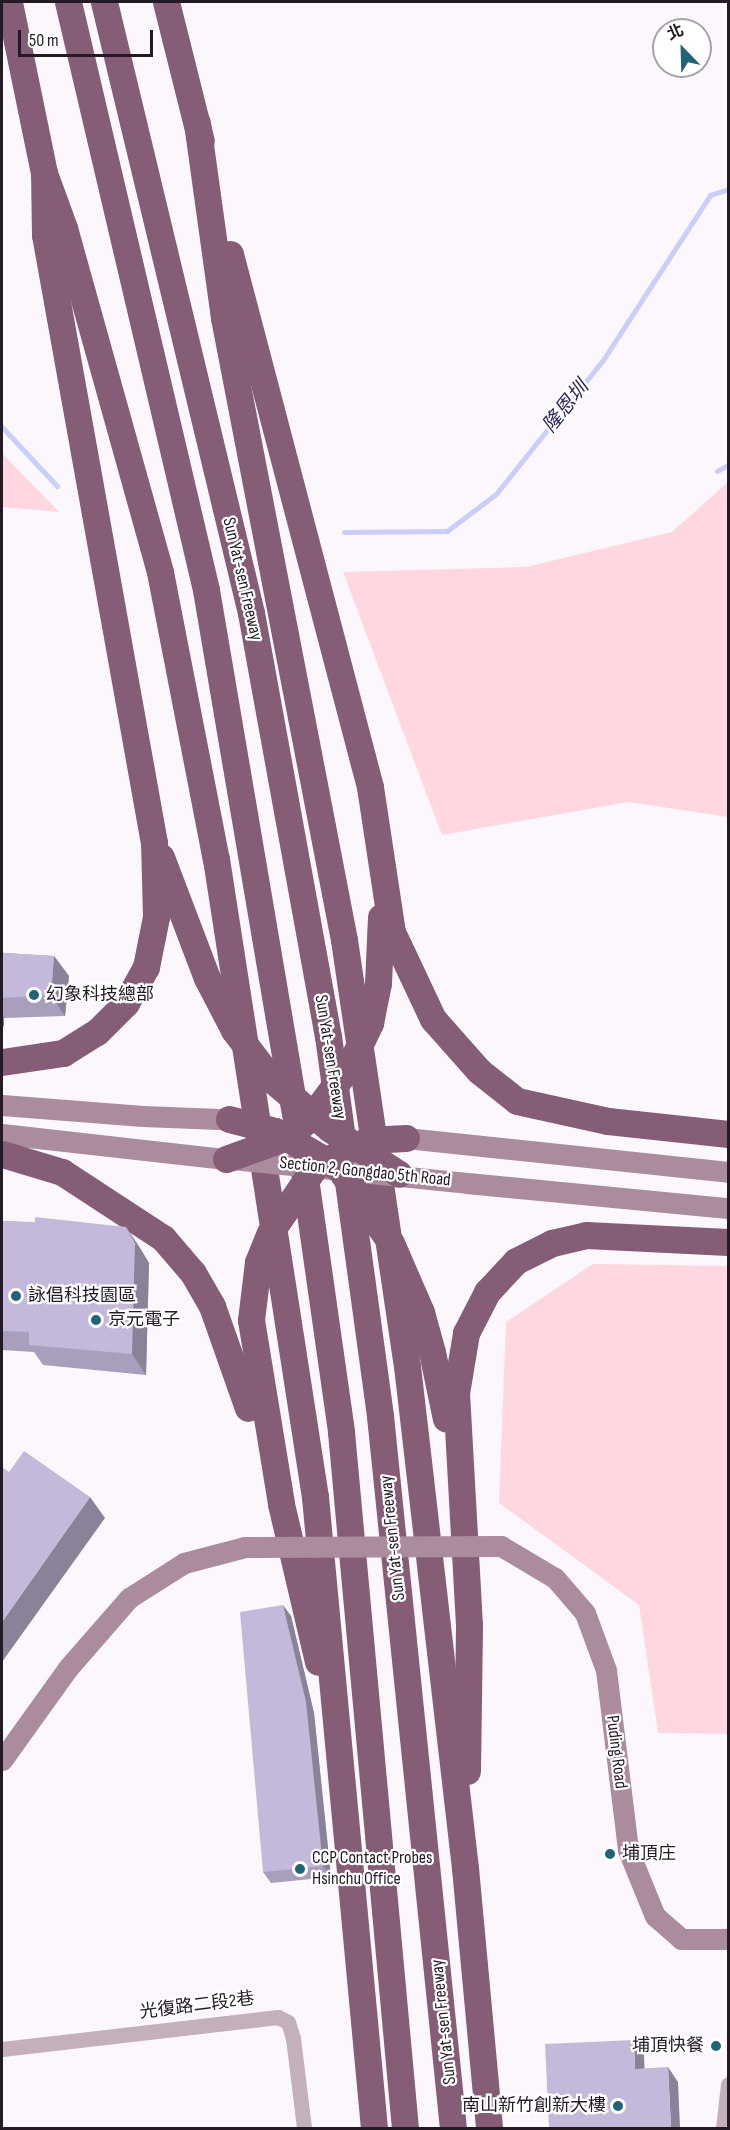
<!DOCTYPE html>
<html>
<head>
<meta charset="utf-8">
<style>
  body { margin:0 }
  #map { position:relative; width:730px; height:2130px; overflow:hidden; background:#fcf7fd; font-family:"Sofia Sans Condensed","Noto Sans TC",sans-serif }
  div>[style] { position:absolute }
  .green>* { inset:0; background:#fed7e0 }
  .stream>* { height:5px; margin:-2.5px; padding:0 2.5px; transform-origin:2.5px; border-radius:2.5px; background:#cacefb }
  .street>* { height:15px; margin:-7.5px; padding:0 7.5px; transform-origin:7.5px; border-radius:7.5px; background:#c4b0bb }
  .secondary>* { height:21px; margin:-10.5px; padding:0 10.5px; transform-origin:10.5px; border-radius:10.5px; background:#aa8c9e }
  .highway>* { height:27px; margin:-13.5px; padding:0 13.5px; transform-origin:13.5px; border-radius:13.5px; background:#855d76 }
  .secondary-bridge>* { height:21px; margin:-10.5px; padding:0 10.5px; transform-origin:10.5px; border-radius:10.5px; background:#aa8c9e }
  .highway-bridge>* { height:27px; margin:-13.5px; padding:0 13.5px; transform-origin:13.5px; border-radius:13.5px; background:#855d76 }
  .wall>* { inset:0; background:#a99fbc }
  .shaded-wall>* { inset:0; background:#8a8299 }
  .building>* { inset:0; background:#c5b9db }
  .dots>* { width:16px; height:16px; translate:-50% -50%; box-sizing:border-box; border:3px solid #fff; border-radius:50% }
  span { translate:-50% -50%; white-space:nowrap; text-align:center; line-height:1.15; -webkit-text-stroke:4.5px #fff; paint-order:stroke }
  .street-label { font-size:18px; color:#231a25 }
  .poi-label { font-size:18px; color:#231a25 }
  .left { translate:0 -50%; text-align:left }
  .right { translate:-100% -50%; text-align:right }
  .water-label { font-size:20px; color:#29265c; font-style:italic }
  .frame { position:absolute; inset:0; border:3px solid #231a25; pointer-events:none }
  .north { position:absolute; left:652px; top:18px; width:60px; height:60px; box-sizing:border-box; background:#fff; border:2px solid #a7a3a8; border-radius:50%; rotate:337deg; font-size:16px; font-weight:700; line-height:24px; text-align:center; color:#231a25 }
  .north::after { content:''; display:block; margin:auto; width:21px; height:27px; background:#216477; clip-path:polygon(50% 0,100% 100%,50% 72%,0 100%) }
  .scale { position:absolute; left:18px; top:30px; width:135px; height:27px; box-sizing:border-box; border:3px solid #231a25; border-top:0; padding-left:8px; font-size:18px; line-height:21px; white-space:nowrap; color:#231a25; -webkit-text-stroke:4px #fff; paint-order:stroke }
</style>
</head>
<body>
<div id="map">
  <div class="green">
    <div style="clip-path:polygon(2px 453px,59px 512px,2px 507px)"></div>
    <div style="clip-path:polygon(728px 482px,728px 817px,629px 802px,442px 835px,343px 572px,526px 567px,672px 532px)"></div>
    <div style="clip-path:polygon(593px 1264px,728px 1266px,728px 1734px,658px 1733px,639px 1605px,499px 1503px,506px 1322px)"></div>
  </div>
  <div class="stream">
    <div style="left:2px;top:427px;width:81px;rotate:47deg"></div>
    <div style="left:717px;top:471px;width:13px;rotate:-29deg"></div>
    <div style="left:344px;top:532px;width:103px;rotate:-0.6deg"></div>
    <div style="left:447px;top:531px;width:61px;rotate:-37.1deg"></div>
    <div style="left:496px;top:494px;width:171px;rotate:-51.4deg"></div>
    <div style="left:603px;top:360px;width:197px;rotate:-57deg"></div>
    <div style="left:710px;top:195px;width:19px;rotate:-18deg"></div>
  </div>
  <div class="street">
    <div style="left:2px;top:2049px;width:278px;rotate:-6.6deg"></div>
    <div style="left:278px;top:2017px;width:11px;rotate:27deg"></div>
    <div style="left:288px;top:2022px;width:17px;rotate:73deg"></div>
    <div style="left:293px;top:2038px;width:91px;rotate:83deg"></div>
    <div style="left:723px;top:2128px;width:44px;rotate:-83.5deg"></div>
  </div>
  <div class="secondary">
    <div style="left:2px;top:1105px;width:141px;rotate:4.5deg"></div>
    <div style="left:2px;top:1134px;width:225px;rotate:6.4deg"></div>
    <div style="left:406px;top:1138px;width:324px;rotate:6deg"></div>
    <div style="left:467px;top:1183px;width:262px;rotate:5.5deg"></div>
    <div style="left:501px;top:1546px;width:63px;rotate:30.7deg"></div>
    <div style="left:555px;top:1578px;width:46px;rotate:49.4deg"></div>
    <div style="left:585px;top:1613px;width:61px;rotate:69.8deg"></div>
    <div style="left:606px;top:1670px;width:181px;rotate:83deg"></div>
    <div style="left:628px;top:1850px;width:71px;rotate:67.8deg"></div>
    <div style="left:655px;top:1916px;width:35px;rotate:41deg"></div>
    <div style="left:681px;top:1939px;width:47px"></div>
  </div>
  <div class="highway">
    <div style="left:68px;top:2px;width:604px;rotate:76.79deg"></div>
    <div style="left:206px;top:590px;width:532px;rotate:80.36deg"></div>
    <div style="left:104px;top:2px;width:628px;rotate:76.47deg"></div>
    <div style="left:251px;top:613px;width:430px;rotate:79.7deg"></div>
    <div style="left:328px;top:1036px;width:384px;rotate:82.2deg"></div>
    <div style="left:380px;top:1416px;width:716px;rotate:84.15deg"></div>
    <div style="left:166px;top:2px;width:143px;rotate:75.9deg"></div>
    <div style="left:197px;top:123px;width:197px;rotate:82.1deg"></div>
    <div style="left:224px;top:318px;width:633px;rotate:79.08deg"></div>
    <div style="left:344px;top:940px;width:431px;rotate:81.6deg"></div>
    <div style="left:407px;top:1366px;width:505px;rotate:83.41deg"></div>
    <div style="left:465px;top:1868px;width:261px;rotate:84.7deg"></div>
    <div style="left:44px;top:173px;width:59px;rotate:70deg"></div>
    <div style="left:64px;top:228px;width:357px;rotate:74.4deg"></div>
    <div style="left:160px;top:572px;width:292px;rotate:79deg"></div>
    <div style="left:216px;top:859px;width:646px;rotate:81.18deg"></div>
    <div style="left:315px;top:1497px;width:634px;rotate:84.66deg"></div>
    <div style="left:230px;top:254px;width:551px;rotate:75.28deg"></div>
    <div style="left:370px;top:787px;width:147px;rotate:81.4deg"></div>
    <div style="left:392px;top:932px;width:96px;rotate:64.8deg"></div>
    <div style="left:433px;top:1019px;width:69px;rotate:48.5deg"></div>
    <div style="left:479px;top:1071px;width:48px;rotate:38.3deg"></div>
    <div style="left:517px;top:1101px;width:93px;rotate:12.4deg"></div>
    <div style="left:608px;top:1121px;width:121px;rotate:6.2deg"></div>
    <div style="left:161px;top:857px;width:129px;rotate:69.2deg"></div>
    <div style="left:378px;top:983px;width:66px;rotate:-87.4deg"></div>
    <div style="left:2px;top:1062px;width:62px;rotate:-8.4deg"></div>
    <div style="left:63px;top:1053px;width:40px;rotate:-32deg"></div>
    <div style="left:97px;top:1032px;width:41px;rotate:-45deg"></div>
    <div style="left:126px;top:1003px;width:41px;rotate:-60.9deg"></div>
    <div style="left:146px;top:967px;width:51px;rotate:-78.7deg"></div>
    <div style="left:156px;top:917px;width:74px;rotate:-91.5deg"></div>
    <div style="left:154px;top:843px;width:618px;rotate:-100.16deg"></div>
    <div style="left:45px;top:235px;width:62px;rotate:-90.9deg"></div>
    <div style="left:44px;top:173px;width:175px;rotate:-101.6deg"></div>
    <div style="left:2px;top:1154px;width:63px;rotate:16.7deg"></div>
    <div style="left:62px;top:1172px;width:121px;rotate:33.2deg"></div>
    <div style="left:163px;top:1238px;width:46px;rotate:49.4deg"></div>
    <div style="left:193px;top:1273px;width:38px;rotate:60deg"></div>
    <div style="left:212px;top:1306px;width:108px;rotate:70.6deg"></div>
    <div style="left:303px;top:1164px;width:271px;rotate:81.9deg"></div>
    <div style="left:341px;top:1432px;width:699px;rotate:84.75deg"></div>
    <div style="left:251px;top:1320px;width:186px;rotate:80.7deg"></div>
    <div style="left:281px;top:1504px;width:162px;rotate:76.8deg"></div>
    <div style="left:432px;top:1352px;width:68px;rotate:78.2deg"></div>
    <div style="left:467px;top:1771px;width:146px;rotate:-89.2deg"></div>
    <div style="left:469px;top:1625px;width:232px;rotate:-93.2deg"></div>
    <div style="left:456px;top:1393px;width:61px;rotate:-80.5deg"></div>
    <div style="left:466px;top:1333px;width:46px;rotate:-62.9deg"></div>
    <div style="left:487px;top:1292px;width:42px;rotate:-46.9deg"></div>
    <div style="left:516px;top:1261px;width:40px;rotate:-26.6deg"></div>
    <div style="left:552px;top:1243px;width:35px;rotate:-13deg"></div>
    <div style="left:586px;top:1235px;width:142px;rotate:2.8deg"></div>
  </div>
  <div class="secondary-bridge">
    <div style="left:143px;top:1116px;width:101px;rotate:2.3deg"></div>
    <div style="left:232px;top:1159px;width:236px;rotate:5.8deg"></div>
    <div style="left:2px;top:1760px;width:113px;rotate:-54.3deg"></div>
    <div style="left:68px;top:1668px;width:93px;rotate:-48.9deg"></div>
    <div style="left:129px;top:1598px;width:65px;rotate:-32.5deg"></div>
    <div style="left:184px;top:1563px;width:63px;rotate:-14.7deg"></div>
    <div style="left:245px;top:1547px;width:256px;rotate:-0.2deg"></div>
  </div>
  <div class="highway-bridge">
    <div style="left:207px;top:978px;width:59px;rotate:62.6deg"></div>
    <div style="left:234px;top:1030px;width:61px;rotate:52.9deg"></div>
    <div style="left:271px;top:1079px;width:77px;rotate:40.3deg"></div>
    <div style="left:330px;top:1129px;width:82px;rotate:33.1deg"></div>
    <div style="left:229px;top:1119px;width:48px;rotate:14.6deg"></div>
    <div style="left:275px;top:1131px;width:74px;rotate:30deg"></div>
    <div style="left:339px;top:1168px;width:91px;rotate:55.3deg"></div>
    <div style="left:391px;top:1243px;width:75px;rotate:66.5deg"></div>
    <div style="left:421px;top:1312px;width:41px;rotate:74.6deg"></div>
    <div style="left:226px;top:1159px;width:65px;rotate:-19.8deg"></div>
    <div style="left:287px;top:1137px;width:33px;rotate:-40deg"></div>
    <div style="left:312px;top:1116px;width:64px;rotate:-53.3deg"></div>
    <div style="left:350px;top:1065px;width:47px;rotate:-64.5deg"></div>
    <div style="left:370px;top:1023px;width:41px;rotate:-78.7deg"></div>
    <div style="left:251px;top:1320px;width:58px;rotate:-83.1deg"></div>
    <div style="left:258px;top:1262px;width:31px;rotate:-68deg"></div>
    <div style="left:270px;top:1233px;width:82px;rotate:-55.9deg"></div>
    <div style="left:316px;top:1165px;width:58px;rotate:-25.7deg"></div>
    <div style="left:368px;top:1140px;width:38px;rotate:-3deg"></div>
  </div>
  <div class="wall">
    <div style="clip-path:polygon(2px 952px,4px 953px,54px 956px,69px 976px,65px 1016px,4px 1018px,4px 1027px,2px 1026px)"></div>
    <div style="clip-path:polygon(2px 1221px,126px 1227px,140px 1248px,149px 1263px,146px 1375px,43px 1365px,34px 1352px,2px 1350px)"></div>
    <div style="clip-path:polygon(291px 1616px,314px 1713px,331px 1877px,271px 1883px,263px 1872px)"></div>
  </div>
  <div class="shaded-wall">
    <div style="clip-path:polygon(54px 956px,69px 976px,65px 1016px,51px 995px)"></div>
    <div style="clip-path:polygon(2px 1014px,4px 1018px,4px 1027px,2px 1023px)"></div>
    <div style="clip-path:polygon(126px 1227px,140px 1248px,149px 1263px,146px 1375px,132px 1354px)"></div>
    <div style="clip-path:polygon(90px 1497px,105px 1518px,2px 1662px,2px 1622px)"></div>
    <div style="clip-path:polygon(283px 1605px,291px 1616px,314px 1713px,331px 1877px,323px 1866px)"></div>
    <div style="clip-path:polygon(634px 2040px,644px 2055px,645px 2083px,635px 2069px)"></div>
    <div style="clip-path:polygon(668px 2067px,678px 2082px,680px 2128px,671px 2128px)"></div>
  </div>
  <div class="building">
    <div style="clip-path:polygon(2px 952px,4px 953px,54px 956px,51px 995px,2px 998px)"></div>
    <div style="clip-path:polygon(35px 1217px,126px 1227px,135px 1243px,132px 1354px,29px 1345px,29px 1332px,2px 1331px,2px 1221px,35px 1222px)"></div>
    <div style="clip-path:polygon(24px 1451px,90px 1497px,2px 1622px,2px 1467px,9px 1472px)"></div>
    <div style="clip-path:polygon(283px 1605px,306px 1702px,323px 1866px,263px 1872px,240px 1612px)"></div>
    <div style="clip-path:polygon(634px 2040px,635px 2069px,668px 2067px,671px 2128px,549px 2128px,545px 2044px)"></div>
  </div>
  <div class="dots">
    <div style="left:34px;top:995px;background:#216477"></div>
    <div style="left:16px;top:1296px;background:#216477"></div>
    <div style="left:96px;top:1320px;background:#216477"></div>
    <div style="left:610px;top:1854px;background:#216477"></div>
    <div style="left:300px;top:1869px;background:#216477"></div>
    <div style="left:716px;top:2046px;background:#216477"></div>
    <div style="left:618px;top:2106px;background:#216477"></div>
  </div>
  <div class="street-label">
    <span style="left:242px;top:579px;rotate:77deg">Sun Yat-sen Freeway</span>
    <span style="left:330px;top:1057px;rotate:81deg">Sun Yat-sen Freeway</span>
    <span style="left:365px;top:1172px;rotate:6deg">Section 2, Gongdao 5th Road</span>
    <span style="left:393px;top:1538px;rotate:-96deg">Sun Yat-sen Freeway</span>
    <span style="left:616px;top:1752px;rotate:83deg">Puding Road</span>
    <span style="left:197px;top:2006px;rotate:-7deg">光復路二段2巷</span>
    <span style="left:444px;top:2022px;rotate:-96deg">Sun Yat-sen Freeway</span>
  </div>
  <div class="poi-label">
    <span class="left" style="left:46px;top:995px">幻象科技總部</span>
    <span class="left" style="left:28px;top:1296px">詠倡科技園區</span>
    <span class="left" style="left:108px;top:1320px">京元電子</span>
    <span class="left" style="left:622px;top:1854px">埔頂庄</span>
    <span class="left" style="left:312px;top:1869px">CCP Contact Probes<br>Hsinchu Office</span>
    <span class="right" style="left:704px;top:2046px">埔頂快餐</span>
    <span class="right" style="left:606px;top:2106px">南山新竹創新大樓</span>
  </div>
  <div class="water-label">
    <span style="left:566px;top:407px;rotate:-51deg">隆恩圳</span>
  </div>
  <div class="frame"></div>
  <div class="north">北</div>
  <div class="scale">50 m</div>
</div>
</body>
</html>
